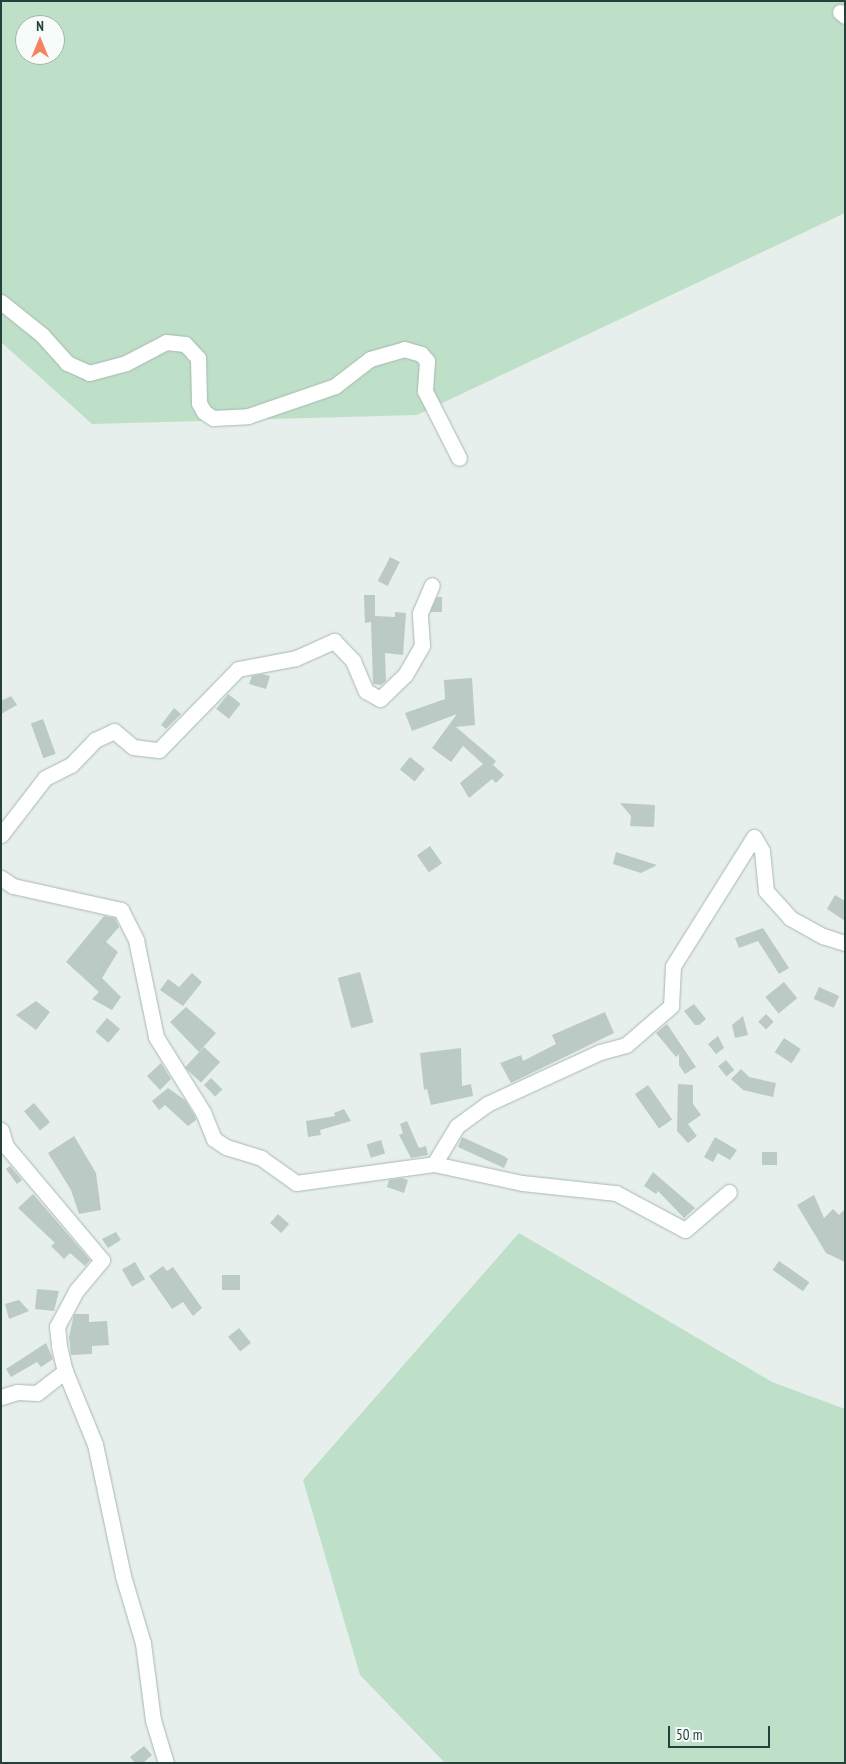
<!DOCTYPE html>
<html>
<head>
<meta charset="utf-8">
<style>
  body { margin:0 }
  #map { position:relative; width:846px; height:1764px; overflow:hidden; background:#e6efeb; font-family:"PT Sans Narrow",sans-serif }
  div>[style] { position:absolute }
  .green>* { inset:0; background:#bfe0c8 }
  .building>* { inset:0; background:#bbcac4; transform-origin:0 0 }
  .roads { filter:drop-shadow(0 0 1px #a8b8b2) drop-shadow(0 0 1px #a8b8b2) }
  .street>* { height:15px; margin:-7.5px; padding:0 7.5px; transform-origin:7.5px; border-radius:7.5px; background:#fff }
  span { translate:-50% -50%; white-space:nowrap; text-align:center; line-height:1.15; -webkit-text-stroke:4.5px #f7fbf9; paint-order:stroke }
  .frame { position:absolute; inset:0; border:2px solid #24423a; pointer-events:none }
  .north { position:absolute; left:15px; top:15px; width:50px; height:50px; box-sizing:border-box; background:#f7fbf9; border:1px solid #a3b1ad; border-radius:50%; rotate:0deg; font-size:14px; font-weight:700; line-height:20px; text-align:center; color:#24423a }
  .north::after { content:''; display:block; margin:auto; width:18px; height:22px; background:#f4845f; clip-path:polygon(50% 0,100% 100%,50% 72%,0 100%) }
  .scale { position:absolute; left:668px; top:1726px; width:102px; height:22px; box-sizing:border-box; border:2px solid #24423a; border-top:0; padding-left:6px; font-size:15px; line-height:18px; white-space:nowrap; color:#24423a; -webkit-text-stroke:4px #f7fbf9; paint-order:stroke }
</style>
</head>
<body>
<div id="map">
  <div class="green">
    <div style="clip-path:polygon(evenodd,1px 1px,845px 1px,845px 213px,417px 415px,92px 424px,1px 342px,1px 1px,25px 25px,55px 25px,55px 55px,25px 55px,25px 25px)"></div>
    <div style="clip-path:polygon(519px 1233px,772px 1382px,845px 1409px,845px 1763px,445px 1763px,360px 1675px,303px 1480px)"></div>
  </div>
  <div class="building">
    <div style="left:390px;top:557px;width:11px;height:27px;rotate:27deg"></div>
    <div style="clip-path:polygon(364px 595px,375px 595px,375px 616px,395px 617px,395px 612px,406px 613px,403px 655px,385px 653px,386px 681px,381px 685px,373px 684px,371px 622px,365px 623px)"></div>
    <div style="clip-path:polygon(437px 597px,442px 597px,442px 612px,430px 612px)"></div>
    <div style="clip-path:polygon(262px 674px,270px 676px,266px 689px,249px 684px,252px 676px)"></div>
    <div style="clip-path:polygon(472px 678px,475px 725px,456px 727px,496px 761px,493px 765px,504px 775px,496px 783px,492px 779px,469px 798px,460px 783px,483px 764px,463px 746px,451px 762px,432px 748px,457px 714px,412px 731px,405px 713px,445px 699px,444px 680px)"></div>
    <div style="left:228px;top:694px;width:16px;height:19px;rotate:38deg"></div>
    <div style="clip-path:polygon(11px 696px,17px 705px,1px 714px,1px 701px)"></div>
    <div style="clip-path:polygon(174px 708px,181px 714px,166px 729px,161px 725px)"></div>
    <div style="left:43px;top:719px;width:37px;height:13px;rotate:70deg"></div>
    <div style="left:410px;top:757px;width:19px;height:16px;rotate:39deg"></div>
    <div style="clip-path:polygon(620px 803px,655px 805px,654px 827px,630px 826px,631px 816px)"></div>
    <div style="left:430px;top:846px;width:21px;height:16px;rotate:55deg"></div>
    <div style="clip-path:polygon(616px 852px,657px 865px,641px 873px,613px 864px)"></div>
    <div style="clip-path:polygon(835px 895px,845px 901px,845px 921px,827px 909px)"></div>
    <div style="clip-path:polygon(104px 916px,115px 918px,119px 927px,106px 942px,118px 952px,102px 978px,121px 997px,112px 1010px,92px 999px,99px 992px,66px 962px)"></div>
    <div style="clip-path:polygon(763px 928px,789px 968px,779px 974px,758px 941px,739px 948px,735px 938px)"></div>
    <div style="left:360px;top:972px;width:52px;height:23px;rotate:75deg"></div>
    <div style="clip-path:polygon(192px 973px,202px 982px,183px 1006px,160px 990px,168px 979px,179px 987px)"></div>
    <div style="left:784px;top:982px;width:21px;height:24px;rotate:51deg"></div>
    <div style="left:819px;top:987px;width:22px;height:13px;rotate:24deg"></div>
    <div style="clip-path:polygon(36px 1001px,50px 1012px,36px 1030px,16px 1015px)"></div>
    <div style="clip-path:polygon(694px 1004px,706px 1019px,699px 1025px,695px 1025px,684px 1011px)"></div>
    <div style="clip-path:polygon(186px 1007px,216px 1033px,199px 1052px,170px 1022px)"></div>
    <div style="clip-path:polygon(605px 1012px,614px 1033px,511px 1083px,500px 1063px,521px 1055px,523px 1061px,556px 1044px,552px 1035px)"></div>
    <div style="left:766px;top:1014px;width:11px;height:11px;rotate:45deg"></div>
    <div style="clip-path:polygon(743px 1016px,748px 1035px,735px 1038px,732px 1025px)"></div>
    <div style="left:107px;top:1018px;width:17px;height:18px;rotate:40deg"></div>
    <div style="clip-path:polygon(667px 1024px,696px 1067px,685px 1074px,679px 1065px,679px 1054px,676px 1057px,656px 1033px)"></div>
    <div style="clip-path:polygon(718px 1036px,724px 1048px,716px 1054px,708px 1044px)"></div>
    <div style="left:784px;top:1038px;width:20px;height:17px;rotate:33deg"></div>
    <div style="left:204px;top:1047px;width:22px;height:28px;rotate:43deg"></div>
    <div style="clip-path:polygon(461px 1048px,462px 1086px,471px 1084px,473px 1096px,431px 1105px,427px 1089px,424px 1090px,420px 1053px)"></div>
    <div style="left:726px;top:1060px;width:13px;height:10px;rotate:51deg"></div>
    <div style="clip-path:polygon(161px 1063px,171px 1079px,160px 1090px,147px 1076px)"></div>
    <div style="clip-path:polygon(741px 1069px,749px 1077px,776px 1083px,773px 1097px,743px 1090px,731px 1079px)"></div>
    <div style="left:211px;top:1078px;width:16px;height:10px;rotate:45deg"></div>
    <div style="clip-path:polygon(678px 1084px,693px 1085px,693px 1104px,701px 1115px,688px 1124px,697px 1136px,688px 1143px,677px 1131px)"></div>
    <div style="left:648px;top:1085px;width:42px;height:16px;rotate:55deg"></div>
    <div style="clip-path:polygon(168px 1088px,185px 1100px,195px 1116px,196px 1120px,188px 1126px,165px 1105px,159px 1110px,152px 1101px)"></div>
    <div style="left:34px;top:1103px;width:25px;height:13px;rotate:50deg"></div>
    <div style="clip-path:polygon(344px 1109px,351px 1121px,320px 1130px,321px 1135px,308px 1137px,306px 1121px,335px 1116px,334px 1113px)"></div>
    <div style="clip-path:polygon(407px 1121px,419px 1148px,426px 1146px,428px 1155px,411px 1158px,399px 1135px,403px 1133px,400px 1124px)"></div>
    <div style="clip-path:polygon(74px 1136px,96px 1173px,101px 1210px,79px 1214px,71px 1190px,48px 1153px)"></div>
    <div style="clip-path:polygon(462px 1137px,504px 1156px,508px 1159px,504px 1168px,458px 1147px)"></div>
    <div style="clip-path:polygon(715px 1137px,737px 1150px,730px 1160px,718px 1153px,713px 1162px,704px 1157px)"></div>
    <div style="left:381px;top:1140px;width:14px;height:15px;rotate:73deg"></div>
    <div style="left:762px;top:1152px;width:15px;height:13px"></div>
    <div style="clip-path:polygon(10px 1166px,22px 1180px,17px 1184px,6px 1169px)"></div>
    <div style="clip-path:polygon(653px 1172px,695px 1208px,684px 1218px,658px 1191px,656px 1194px,644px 1186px)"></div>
    <div style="clip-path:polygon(402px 1178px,408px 1180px,404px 1193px,387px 1187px,389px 1180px)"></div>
    <div style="clip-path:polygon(33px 1194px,90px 1260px,85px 1266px,70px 1253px,64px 1259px,51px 1246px,55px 1243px,18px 1208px)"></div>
    <div style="clip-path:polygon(814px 1195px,824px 1218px,833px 1209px,839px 1215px,845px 1209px,845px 1262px,826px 1253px,797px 1205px)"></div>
    <div style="left:278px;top:1214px;width:15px;height:12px;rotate:42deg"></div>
    <div style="clip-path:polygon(116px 1232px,121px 1240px,108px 1248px,102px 1239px)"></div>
    <div style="left:779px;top:1261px;width:37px;height:11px;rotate:35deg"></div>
    <div style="left:135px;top:1262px;width:20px;height:15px;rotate:60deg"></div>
    <div style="clip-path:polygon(163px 1266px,167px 1271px,173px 1267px,202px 1308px,193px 1316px,183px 1302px,172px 1309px,149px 1276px)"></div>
    <div style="left:222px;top:1275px;width:18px;height:15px"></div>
    <div style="clip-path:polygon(37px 1289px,59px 1291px,54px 1311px,35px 1309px)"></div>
    <div style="clip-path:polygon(19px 1300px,29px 1311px,9px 1319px,5px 1304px)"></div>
    <div style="clip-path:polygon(74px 1314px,89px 1314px,89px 1322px,107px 1321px,109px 1345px,92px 1346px,92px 1354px,71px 1355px,69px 1337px)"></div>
    <div style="left:239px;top:1328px;width:19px;height:14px;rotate:51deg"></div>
    <div style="clip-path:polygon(46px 1343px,53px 1359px,41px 1367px,37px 1362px,11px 1377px,6px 1369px)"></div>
    <div style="clip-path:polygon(144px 1746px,152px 1755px,143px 1763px,135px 1763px,130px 1757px)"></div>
  </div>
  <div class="roads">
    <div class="street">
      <div style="left:840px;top:12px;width:6px;rotate:39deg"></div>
      <div style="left:1px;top:302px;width:53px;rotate:38.8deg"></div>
      <div style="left:42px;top:335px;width:38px;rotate:48deg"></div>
      <div style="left:67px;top:363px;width:24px;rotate:24deg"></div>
      <div style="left:89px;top:373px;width:38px;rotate:-15deg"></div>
      <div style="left:126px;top:363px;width:45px;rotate:-27.7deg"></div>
      <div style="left:166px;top:342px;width:19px;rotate:6deg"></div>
      <div style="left:185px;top:344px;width:19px;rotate:47deg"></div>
      <div style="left:198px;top:358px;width:45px;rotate:88.7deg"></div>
      <div style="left:199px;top:403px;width:10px;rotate:61deg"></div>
      <div style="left:204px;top:412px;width:11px;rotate:34deg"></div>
      <div style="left:213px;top:418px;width:35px;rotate:-3deg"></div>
      <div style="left:248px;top:416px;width:92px;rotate:-19deg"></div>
      <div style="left:335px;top:386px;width:44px;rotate:-37.6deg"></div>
      <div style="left:370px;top:359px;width:35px;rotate:-16deg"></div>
      <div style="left:404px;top:349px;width:18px;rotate:16deg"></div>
      <div style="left:421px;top:354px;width:9px;rotate:49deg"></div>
      <div style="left:427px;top:361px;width:30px;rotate:94deg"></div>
      <div style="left:425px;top:391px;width:75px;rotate:63.1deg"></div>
      <div style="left:1px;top:835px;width:72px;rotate:-52.3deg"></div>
      <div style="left:45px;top:778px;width:29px;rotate:-27deg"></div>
      <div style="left:71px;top:765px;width:35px;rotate:-46deg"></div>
      <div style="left:95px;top:740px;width:21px;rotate:-25deg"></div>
      <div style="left:114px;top:731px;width:25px;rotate:40deg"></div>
      <div style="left:133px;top:747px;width:26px;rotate:7deg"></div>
      <div style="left:159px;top:750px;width:113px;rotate:-45.7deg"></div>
      <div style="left:238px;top:669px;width:59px;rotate:-10.7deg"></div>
      <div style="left:296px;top:658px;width:42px;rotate:-24.1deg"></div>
      <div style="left:334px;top:641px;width:28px;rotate:46deg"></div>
      <div style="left:353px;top:661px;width:33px;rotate:67deg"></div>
      <div style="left:366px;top:691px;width:16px;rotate:30deg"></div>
      <div style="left:380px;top:699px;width:35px;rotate:-44deg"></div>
      <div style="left:405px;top:675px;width:34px;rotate:-60deg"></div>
      <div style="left:422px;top:645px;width:32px;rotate:-94deg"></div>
      <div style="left:420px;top:613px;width:30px;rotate:-67deg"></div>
      <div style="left:1px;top:878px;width:14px;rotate:34deg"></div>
      <div style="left:13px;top:886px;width:111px;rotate:12.5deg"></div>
      <div style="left:121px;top:910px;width:34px;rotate:63deg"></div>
      <div style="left:136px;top:940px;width:99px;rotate:78.3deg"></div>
      <div style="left:156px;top:1037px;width:89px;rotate:57.9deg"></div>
      <div style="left:203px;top:1112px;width:29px;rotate:68deg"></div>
      <div style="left:214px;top:1139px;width:14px;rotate:34deg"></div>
      <div style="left:226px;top:1147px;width:37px;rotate:17deg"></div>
      <div style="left:261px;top:1158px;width:43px;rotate:35.5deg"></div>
      <div style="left:296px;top:1183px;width:139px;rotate:-7.8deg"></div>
      <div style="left:434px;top:1164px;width:90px;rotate:12.2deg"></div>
      <div style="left:522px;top:1183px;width:95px;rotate:6.1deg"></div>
      <div style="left:616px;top:1193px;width:78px;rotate:28.2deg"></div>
      <div style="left:685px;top:1230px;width:58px;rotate:-40.8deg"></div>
      <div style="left:1px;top:1130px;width:17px;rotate:73deg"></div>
      <div style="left:6px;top:1146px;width:149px;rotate:49.9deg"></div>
      <div style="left:102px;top:1260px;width:40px;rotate:130deg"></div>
      <div style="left:76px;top:1291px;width:40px;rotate:118deg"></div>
      <div style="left:57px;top:1326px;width:20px;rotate:84deg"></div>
      <div style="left:59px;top:1346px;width:26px;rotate:77deg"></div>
      <div style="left:65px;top:1371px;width:79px;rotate:67.7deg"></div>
      <div style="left:95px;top:1444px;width:135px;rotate:78deg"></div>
      <div style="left:123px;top:1576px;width:70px;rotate:73.4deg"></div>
      <div style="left:143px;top:1643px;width:78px;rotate:82.6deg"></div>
      <div style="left:153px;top:1720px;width:45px;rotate:73.2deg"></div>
      <div style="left:434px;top:1164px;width:44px;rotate:-58.8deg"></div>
      <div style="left:457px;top:1126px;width:37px;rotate:-36deg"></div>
      <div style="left:487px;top:1104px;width:124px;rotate:-24.7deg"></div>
      <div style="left:600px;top:1052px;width:27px;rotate:-15deg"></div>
      <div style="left:626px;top:1045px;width:60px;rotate:-40.9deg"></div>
      <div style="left:671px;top:1006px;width:40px;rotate:-87.1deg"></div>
      <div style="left:673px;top:966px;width:152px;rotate:-57.9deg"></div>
      <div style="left:754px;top:837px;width:16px;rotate:60deg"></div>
      <div style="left:762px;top:851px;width:40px;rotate:84.3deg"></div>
      <div style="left:766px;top:891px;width:36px;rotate:48deg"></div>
      <div style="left:790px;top:918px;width:38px;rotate:29deg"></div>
      <div style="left:823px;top:936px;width:23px;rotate:18deg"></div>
      <div style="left:1px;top:1397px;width:17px;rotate:-17deg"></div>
      <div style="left:17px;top:1392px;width:20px;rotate:3deg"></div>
      <div style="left:37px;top:1393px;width:36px;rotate:-38deg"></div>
    </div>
  </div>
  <div class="frame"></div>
  <div class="north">N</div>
  <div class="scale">50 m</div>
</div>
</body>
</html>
